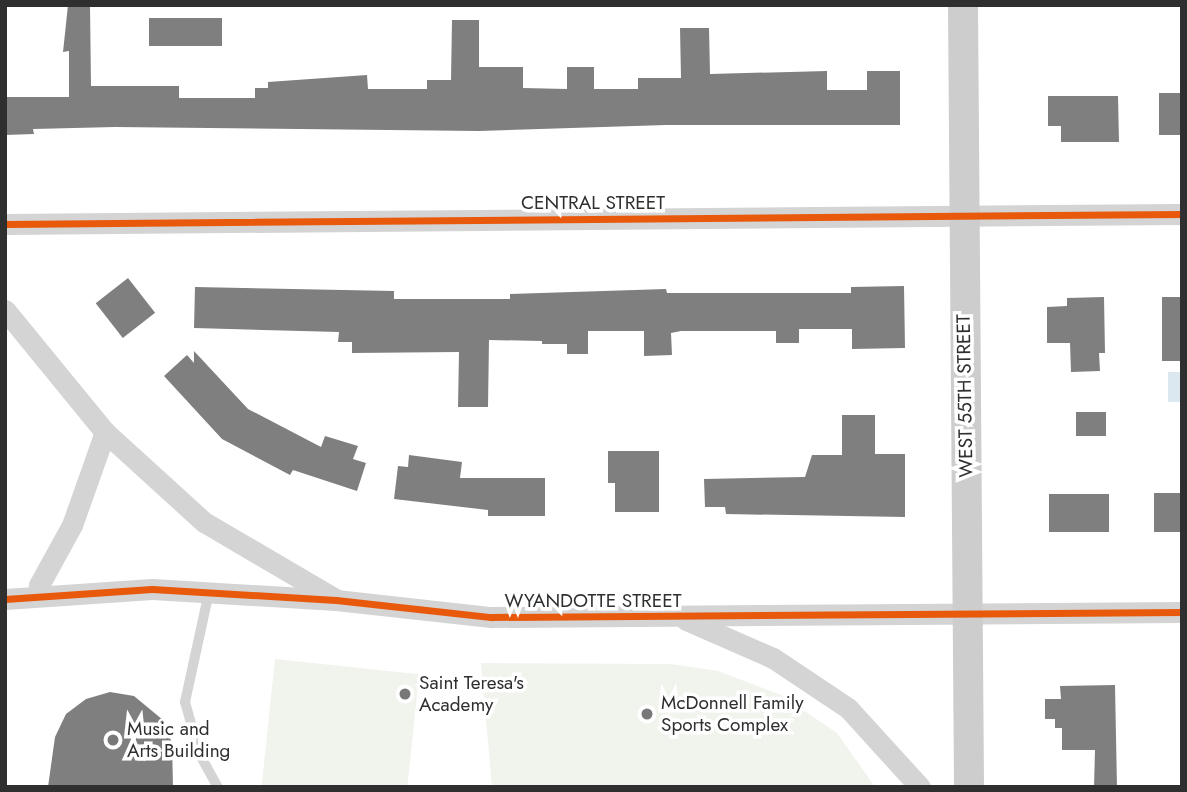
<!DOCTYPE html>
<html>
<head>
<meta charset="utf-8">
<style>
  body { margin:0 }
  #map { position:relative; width:1187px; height:792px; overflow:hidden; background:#fff; font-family:Jost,sans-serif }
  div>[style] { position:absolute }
  .green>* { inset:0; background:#f1f4ed; transform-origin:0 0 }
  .water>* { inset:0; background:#dbe8f0; transform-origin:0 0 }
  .building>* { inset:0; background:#7f7f7f; transform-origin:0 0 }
  .lane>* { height:10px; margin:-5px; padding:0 5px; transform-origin:5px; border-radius:5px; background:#d4d4d4 }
  .street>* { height:21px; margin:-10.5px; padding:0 10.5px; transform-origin:10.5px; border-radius:10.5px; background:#d4d4d4 }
  .secondary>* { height:30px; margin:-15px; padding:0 15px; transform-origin:15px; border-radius:15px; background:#cdcdcd }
  .cycleway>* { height:7px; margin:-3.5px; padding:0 3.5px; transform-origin:3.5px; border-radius:3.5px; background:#e8590c }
  .dots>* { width:19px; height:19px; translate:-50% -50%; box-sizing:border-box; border:4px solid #fff; border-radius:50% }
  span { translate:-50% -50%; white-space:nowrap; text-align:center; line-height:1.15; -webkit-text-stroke:7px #fff; paint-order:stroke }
  .street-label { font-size:19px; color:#2f2f2f }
  .poi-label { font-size:19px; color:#2f2f2f }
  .left { translate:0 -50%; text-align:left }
  .frame { position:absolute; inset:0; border:7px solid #2f2f2f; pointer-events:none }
</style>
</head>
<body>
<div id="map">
  <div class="green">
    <div style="left:275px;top:659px;width:145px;height:129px;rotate:6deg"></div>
    <div style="clip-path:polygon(481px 663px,671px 664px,718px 671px,781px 695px,837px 733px,875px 787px,492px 787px)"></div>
  </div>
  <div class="water">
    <div style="left:1168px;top:372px;width:14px;height:30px"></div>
  </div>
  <div class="building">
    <div style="clip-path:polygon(68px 5px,90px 5px,91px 86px,179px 86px,179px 98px,255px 98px,255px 88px,268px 88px,268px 82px,367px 75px,368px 89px,427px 89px,427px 80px,451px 80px,452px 20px,479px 20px,479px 67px,523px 67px,523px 88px,567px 89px,567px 67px,594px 67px,594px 89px,638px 89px,638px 78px,681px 78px,680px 28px,709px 28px,710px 74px,827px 71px,827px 90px,867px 90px,867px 71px,900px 71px,900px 125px,666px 125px,479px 131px,115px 127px,33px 129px,34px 134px,5px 135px,5px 97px,69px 97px,69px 51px,63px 52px)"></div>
    <div style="left:149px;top:18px;width:73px;height:28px"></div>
    <div style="left:1159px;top:93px;width:23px;height:42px"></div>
    <div style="clip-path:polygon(1048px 96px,1118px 96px,1119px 142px,1061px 142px,1061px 126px,1048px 126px)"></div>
    <div style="left:128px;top:278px;width:44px;height:41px;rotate:52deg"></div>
    <div style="clip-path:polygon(904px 286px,905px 348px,852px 349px,852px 329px,799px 329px,799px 343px,776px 343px,776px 331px,681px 331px,671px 333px,672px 355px,644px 356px,644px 331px,588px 331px,588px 354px,567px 354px,567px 344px,542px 344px,542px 341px,489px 340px,488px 407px,458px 407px,459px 352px,352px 353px,352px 342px,338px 342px,339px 332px,194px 328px,195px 287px,394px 291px,394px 299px,510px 299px,510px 294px,666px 289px,667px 293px,851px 293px,851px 287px)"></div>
    <div style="clip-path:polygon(1104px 297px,1105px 353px,1099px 353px,1100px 371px,1071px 372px,1070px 343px,1047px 343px,1047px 307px,1067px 306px,1067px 298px)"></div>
    <div style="left:1162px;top:297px;width:20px;height:64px"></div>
    <div style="clip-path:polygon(194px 351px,248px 409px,321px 447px,325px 436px,358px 446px,353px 459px,366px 463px,357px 491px,293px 470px,290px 475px,222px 439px,164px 376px,187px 355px,194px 363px)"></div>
    <div style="left:1076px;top:412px;width:30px;height:24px"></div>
    <div style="clip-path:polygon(842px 415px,875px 415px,875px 454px,905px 454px,905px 517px,726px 514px,725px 507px,705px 507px,704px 479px,805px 477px,812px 455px,842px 455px)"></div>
    <div style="clip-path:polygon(608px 451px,659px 451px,659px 512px,615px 512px,615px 483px,608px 483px)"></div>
    <div style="clip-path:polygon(409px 455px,462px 462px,460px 478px,545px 478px,545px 516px,488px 516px,488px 510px,394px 499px,398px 466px,408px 467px)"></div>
    <div style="left:1154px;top:493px;width:28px;height:39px"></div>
    <div style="left:1049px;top:494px;width:60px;height:38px"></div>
    <div style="clip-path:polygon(1115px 685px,1117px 787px,1094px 787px,1095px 750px,1062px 750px,1062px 728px,1055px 728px,1055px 719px,1045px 719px,1045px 699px,1061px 699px,1060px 686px)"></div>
    <div style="clip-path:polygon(110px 692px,134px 696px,163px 720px,172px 743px,173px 787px,48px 787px,55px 737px,66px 714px,86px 699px)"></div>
  </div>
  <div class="lane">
    <div style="left:209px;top:592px;width:113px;rotate:102.3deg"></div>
    <div style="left:185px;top:702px;width:55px;rotate:74.2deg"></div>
    <div style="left:200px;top:755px;width:37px;rotate:61deg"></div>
  </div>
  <div class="street">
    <div style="left:5px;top:224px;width:1177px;rotate:-0.49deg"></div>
    <div style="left:5px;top:310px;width:158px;rotate:50.7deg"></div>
    <div style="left:105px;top:432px;width:99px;rotate:109.5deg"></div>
    <div style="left:72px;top:525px;width:68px;rotate:118.8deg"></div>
    <div style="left:39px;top:585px;width:10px;rotate:84deg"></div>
    <div style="left:105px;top:432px;width:134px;rotate:42.3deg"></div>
    <div style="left:204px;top:522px;width:152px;rotate:30.4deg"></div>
    <div style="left:5px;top:599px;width:147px;rotate:-3.9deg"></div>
    <div style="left:152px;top:589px;width:184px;rotate:3.4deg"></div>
    <div style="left:336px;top:600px;width:156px;rotate:6.3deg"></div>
    <div style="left:491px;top:617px;width:691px;rotate:-0.41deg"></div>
    <div style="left:686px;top:620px;width:95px;rotate:23.6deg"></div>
    <div style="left:773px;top:658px;width:90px;rotate:33.7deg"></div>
    <div style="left:848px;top:708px;width:107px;rotate:47.7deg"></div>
  </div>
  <div class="secondary">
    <div style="left:963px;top:5px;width:782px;rotate:89.56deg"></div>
  </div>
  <div class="cycleway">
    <div style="left:5px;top:224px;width:1177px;rotate:-0.49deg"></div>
    <div style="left:5px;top:599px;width:147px;rotate:-3.9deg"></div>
    <div style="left:152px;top:589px;width:184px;rotate:3.4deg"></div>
    <div style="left:336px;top:600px;width:156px;rotate:6.3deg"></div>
    <div style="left:491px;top:617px;width:691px;rotate:-0.41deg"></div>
  </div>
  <div class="dots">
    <div style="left:405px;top:694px;background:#787878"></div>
    <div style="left:647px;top:714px;background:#787878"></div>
    <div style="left:113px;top:740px;background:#787878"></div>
  </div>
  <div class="street-label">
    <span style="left:593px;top:203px">CENTRAL STREET</span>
    <span style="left:965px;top:396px;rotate:-91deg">WEST 55TH STREET</span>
    <span style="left:593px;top:601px">WYANDOTTE STREET</span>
  </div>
  <div class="poi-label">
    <span class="left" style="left:419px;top:694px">Saint Teresa's<br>Academy</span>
    <span class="left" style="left:661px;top:714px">McDonnell Family<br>Sports Complex</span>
    <span class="left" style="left:127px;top:740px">Music and<br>Arts Building</span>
  </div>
  <div class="frame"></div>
</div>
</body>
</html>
